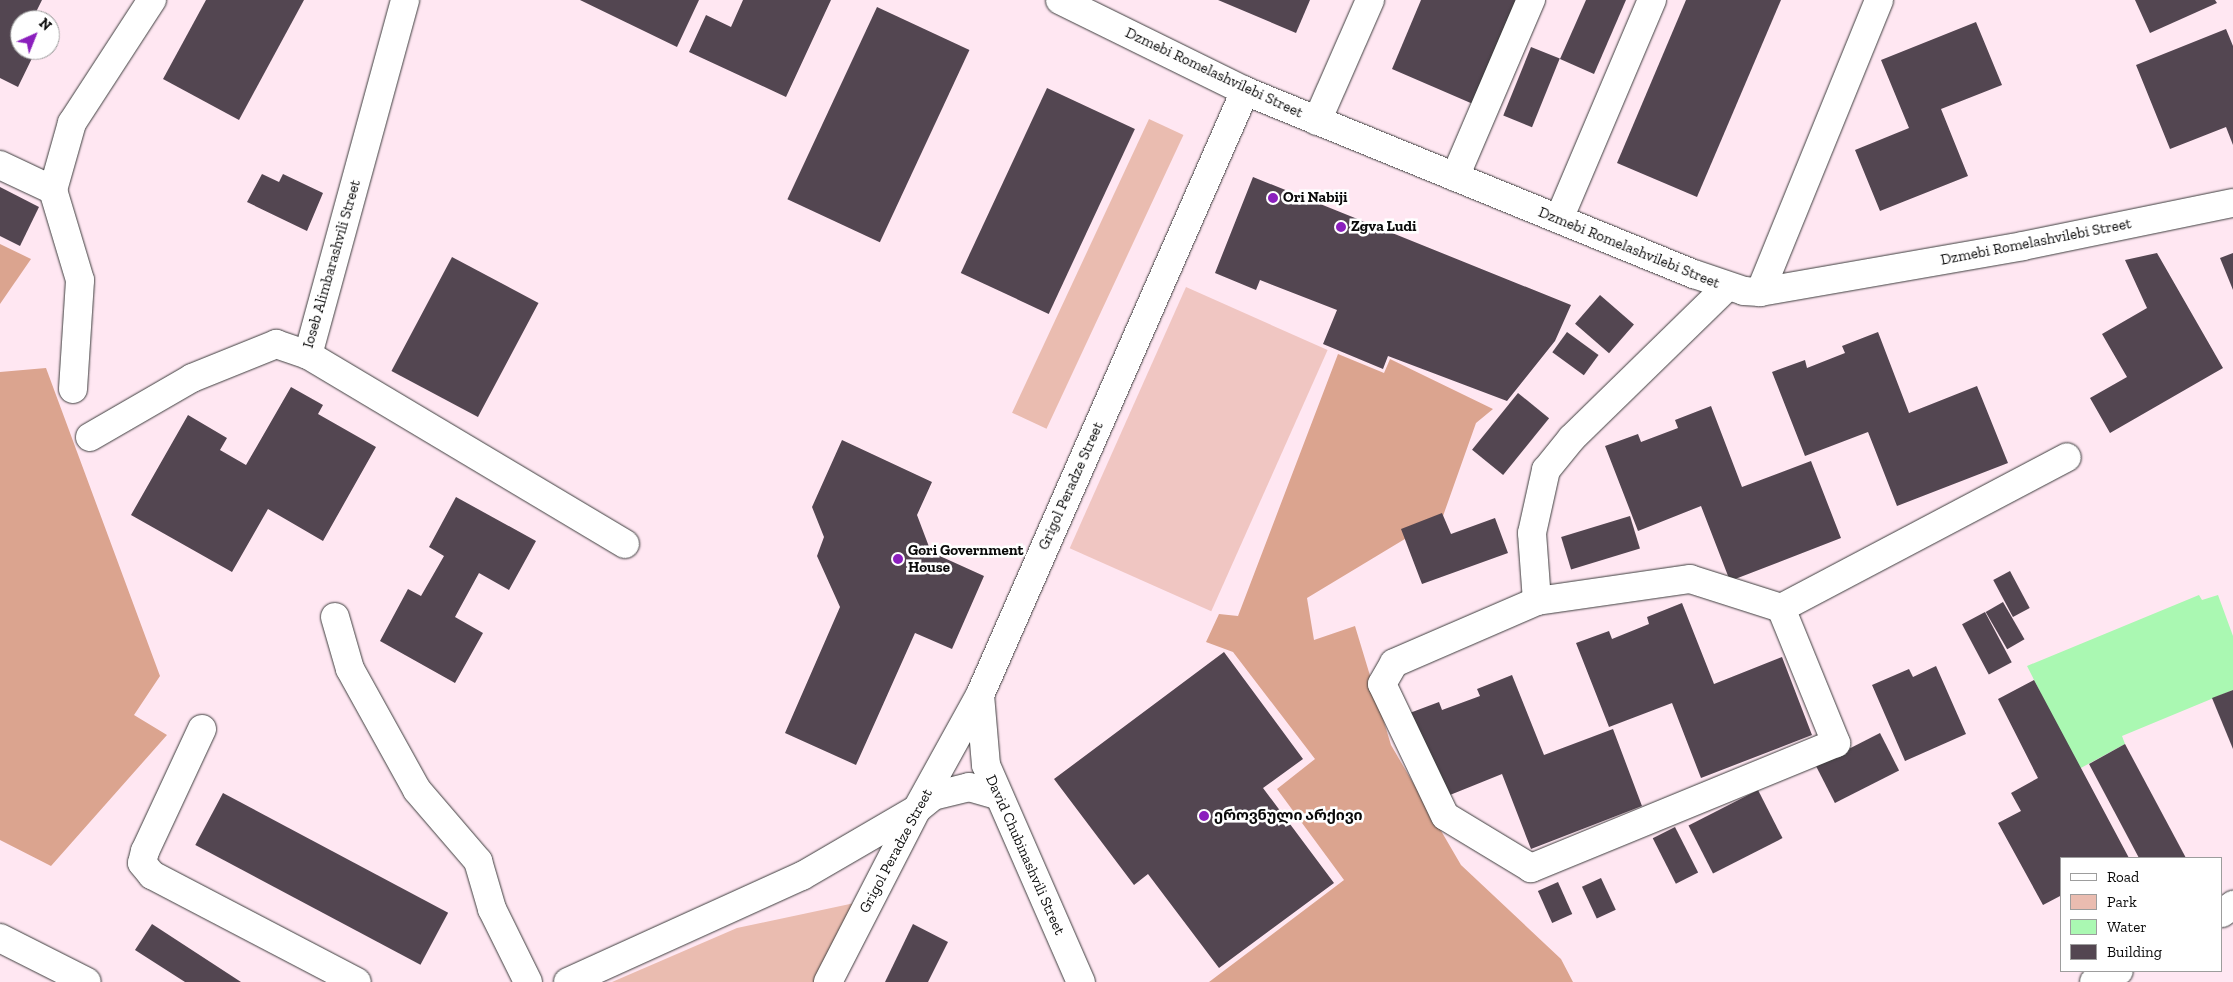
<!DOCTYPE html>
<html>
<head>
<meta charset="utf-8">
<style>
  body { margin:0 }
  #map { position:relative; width:2233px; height:982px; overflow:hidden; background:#ffe7f2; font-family:"Zilla Slab","Noto Sans Georgian",serif }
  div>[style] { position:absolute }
  .green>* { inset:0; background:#eabcb0; transform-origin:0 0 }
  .forest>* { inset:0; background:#dba48f }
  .pitch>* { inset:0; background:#f0c6c2; transform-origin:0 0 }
  .water>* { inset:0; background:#aaf8b2 }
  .building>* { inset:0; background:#534651; transform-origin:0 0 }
  .roads { filter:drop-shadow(0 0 1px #3d3d3d) drop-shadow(0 0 1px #3d3d3d) }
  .minor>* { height:28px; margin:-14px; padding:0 14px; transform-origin:14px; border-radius:14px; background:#fff }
  .dots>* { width:14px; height:14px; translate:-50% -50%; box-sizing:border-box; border:2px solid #fff; border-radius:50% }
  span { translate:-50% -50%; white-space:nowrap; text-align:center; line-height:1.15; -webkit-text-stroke:5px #fff; paint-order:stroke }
  .street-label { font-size:15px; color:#0a0a0a }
  .poi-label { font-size:15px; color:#0a0a0a; font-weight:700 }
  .left { translate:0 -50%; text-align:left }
  .legend { position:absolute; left:2060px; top:857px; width:162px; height:115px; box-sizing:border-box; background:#fff; border:1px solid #9d9d9d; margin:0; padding:6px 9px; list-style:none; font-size:15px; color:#0a0a0a }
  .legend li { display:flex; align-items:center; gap:10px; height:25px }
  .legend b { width:25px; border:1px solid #9d9d9d }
  .north { position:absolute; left:10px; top:10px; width:50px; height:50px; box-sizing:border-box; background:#fff; border:1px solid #9d9d9d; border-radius:50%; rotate:44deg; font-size:14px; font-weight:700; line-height:20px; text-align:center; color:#0a0a0a }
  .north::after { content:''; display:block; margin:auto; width:18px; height:22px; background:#8b1fbd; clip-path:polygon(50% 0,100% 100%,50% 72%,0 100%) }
</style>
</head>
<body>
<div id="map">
  <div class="green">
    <div style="left:1149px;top:119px;width:38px;height:324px;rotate:25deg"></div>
    <div style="clip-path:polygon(864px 901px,821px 982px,612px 982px,737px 928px)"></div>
  </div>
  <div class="forest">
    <div style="clip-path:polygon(0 244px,31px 259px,0 304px)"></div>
    <div style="clip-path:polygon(1338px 354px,1384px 373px,1390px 359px,1493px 409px,1476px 423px,1443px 516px,1307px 598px,1314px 640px,1355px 626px,1391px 745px,1461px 865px,1561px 959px,1573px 982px,1209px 982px,1344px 880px,1277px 789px,1315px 759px,1233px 652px,1206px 642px,1219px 614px,1238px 616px)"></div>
    <div style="clip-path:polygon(46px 368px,160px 676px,134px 715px,167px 735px,51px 866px,0 840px,0 372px)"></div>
  </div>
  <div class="pitch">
    <div style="left:1186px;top:287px;width:155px;height:286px;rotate:24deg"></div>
  </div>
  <div class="water">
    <div style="clip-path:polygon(2199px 595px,2202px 600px,2218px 595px,2233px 636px,2233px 690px,2122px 736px,2125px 744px,2079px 769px,2027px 666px)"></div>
  </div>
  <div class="building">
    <div style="clip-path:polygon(0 0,42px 0,36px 12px,51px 20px,20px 20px,20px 50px,36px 50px,18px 87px,0 78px)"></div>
    <div style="clip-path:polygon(206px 0,304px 0,239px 120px,163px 79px)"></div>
    <div style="clip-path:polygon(580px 0,699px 0,677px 47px)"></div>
    <div style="clip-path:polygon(743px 0,831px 0,786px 97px,689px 52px,706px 15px,731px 27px)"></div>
    <div style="clip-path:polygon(1218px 0,1310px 0,1296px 33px)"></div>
    <div style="clip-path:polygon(1421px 0,1517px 0,1473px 104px,1392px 69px)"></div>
    <div style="clip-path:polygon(1586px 0,1626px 0,1594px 74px,1560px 59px)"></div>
    <div style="clip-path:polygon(1686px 0,1781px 0,1697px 197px,1617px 163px)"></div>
    <div style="clip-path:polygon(2135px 0,2215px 0,2217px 3px,2150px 33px)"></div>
    <div style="left:877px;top:7px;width:102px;height:212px;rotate:25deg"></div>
    <div style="clip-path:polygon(1976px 22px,2002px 85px,1941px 109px,1968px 176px,1880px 211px,1855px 150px,1909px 128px,1881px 60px)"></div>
    <div style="clip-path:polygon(2226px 29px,2233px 46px,2233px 145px,2226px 127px,2170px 149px,2136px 65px)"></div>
    <div style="left:1531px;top:47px;width:31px;height:74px;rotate:22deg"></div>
    <div style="left:1047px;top:88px;width:97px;height:204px;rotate:25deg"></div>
    <div style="clip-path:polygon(262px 174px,279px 182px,283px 174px,323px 193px,307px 231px,247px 202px)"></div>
    <div style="clip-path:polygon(1253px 177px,1571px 305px,1555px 341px,1507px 401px,1388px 356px,1383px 369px,1323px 344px,1337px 310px,1260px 280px,1256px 290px,1215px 273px)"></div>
    <div style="clip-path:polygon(0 187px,39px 207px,20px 246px,0 236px)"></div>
    <div style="clip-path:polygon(2157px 253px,2223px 368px,2110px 433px,2090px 398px,2127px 377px,2102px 334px,2147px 308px,2125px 260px)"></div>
    <div style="clip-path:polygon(2233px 253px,2233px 290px,2220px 258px)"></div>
    <div style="left:452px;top:257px;width:98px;height:129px;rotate:28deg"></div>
    <div style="left:1600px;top:295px;width:45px;height:38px;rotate:41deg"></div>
    <div style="left:1567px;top:332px;width:39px;height:25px;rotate:36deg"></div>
    <div style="clip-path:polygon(1878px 332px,1909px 413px,1977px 386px,2008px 463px,1897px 506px,1868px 432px,1805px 456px,1772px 372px,1805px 360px,1807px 368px,1845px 353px,1842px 346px)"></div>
    <div style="clip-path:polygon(291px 387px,323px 405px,318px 414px,376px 447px,323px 541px,268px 509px,232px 572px,131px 515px,188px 415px,227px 438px,220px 450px,246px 465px)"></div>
    <div style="left:1518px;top:393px;width:40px;height:73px;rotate:39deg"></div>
    <div style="clip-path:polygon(1711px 406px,1742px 487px,1811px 461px,1841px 538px,1730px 581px,1701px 506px,1638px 531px,1605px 446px,1638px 434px,1641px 442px,1678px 428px,1675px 420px)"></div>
    <div style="clip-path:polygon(842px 440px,932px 482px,917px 515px,931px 552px,984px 576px,952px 649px,915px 633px,856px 765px,785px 733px,840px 607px,817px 556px,824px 537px,812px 507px)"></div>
    <div style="clip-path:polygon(456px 497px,536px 541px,509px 590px,479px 573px,455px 617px,483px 633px,455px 683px,380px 641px,408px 589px,421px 596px,444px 556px,429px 547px)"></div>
    <div style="clip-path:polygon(1442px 513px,1451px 534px,1495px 518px,1508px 553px,1422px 584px,1401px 529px)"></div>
    <div style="left:1630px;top:516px;width:34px;height:72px;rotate:73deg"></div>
    <div style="left:2010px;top:571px;width:42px;height:19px;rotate:62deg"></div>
    <div style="left:2003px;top:602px;width:43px;height:20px;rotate:60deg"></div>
    <div style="clip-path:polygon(1682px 603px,1714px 684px,1782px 657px,1812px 735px,1701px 778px,1672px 703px,1609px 727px,1576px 643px,1609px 631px,1612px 639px,1649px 624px,1647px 617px)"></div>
    <div style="left:1985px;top:612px;width:57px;height:26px;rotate:62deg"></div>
    <div style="clip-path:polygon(1224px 652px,1303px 759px,1263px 788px,1334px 883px,1219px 968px,1148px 874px,1134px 885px,1054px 779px)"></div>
    <div style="clip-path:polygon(1936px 666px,1966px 734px,1905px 761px,1872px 685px,1909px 669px,1913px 677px)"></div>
    <div style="clip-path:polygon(1512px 675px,1544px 755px,1613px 729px,1642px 806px,1531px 849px,1502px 774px,1440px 799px,1407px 714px,1439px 702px,1442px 710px,1480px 696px,1477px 689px)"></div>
    <div style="clip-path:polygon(2034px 680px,2129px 858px,2062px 858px,2062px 895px,2043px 905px,1998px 823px,2021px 811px,2011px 793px,2038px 778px,1998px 699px)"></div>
    <div style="clip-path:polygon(2233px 690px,2233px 749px,2212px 698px)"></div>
    <div style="left:1880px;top:733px;width:42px;height:72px;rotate:63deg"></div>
    <div style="clip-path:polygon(2125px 744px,2186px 858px,2139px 858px,2089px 764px)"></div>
    <div style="left:1758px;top:790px;width:54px;height:78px;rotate:63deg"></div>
    <div style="left:223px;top:793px;width:255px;height:59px;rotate:28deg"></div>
    <div style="left:1675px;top:827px;width:51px;height:25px;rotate:63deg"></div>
    <div style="left:1601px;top:878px;width:35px;height:21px;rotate:65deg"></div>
    <div style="left:1558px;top:882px;width:35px;height:22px;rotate:66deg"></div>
    <div style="clip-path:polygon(152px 924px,241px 982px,185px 982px,135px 950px)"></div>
    <div style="clip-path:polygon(913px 924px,948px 942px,928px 982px,885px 982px)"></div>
  </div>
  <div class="roads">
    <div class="minor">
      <div style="left:1060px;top:0;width:206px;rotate:26.2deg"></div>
      <div style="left:1245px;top:91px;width:485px;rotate:22.2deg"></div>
      <div style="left:1694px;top:274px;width:53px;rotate:18.8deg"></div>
      <div style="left:1744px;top:291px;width:16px;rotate:4deg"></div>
      <div style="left:1760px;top:292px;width:267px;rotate:-9.9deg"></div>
      <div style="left:2023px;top:246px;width:214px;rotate:-11.6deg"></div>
      <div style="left:1317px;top:121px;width:132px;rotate:-66.3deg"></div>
      <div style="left:0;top:165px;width:59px;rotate:25.3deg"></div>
      <div style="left:1455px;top:177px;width:193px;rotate:-66.8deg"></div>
      <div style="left:1559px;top:219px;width:238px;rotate:-67deg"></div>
      <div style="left:1760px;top:292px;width:315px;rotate:-67.8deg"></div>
      <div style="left:308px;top:355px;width:368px;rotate:-74.7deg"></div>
      <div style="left:73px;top:389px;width:109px;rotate:-86.3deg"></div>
      <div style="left:80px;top:280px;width:94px;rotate:-106.7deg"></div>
      <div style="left:53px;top:190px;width:70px;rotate:-74.2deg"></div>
      <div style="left:72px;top:123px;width:147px;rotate:-57deg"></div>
      <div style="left:90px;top:437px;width:118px;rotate:-30deg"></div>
      <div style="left:192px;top:378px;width:91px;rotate:-22deg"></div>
      <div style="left:276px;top:344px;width:34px;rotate:19deg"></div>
      <div style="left:308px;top:355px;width:369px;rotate:30.8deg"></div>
      <div style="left:1537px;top:601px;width:68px;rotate:-94.2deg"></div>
      <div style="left:1532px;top:533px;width:65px;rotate:-77.5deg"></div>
      <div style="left:1546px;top:470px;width:41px;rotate:-50.9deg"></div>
      <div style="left:1572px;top:438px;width:216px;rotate:-44.3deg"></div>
      <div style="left:1781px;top:608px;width:146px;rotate:67.8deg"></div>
      <div style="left:1836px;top:743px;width:330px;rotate:157.7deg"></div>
      <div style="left:1531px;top:868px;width:100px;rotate:-148.8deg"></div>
      <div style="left:1445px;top:816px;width:146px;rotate:-115.5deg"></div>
      <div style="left:1382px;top:684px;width:24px;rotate:-60deg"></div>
      <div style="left:1394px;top:663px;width:156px;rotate:-23.4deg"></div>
      <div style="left:1537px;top:601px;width:155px;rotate:-8.2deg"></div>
      <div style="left:1690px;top:579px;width:96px;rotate:17.7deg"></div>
      <div style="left:1781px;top:608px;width:323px;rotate:-27.8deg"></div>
      <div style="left:335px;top:617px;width:54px;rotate:73.9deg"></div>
      <div style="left:350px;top:669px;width:138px;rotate:61deg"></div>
      <div style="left:417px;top:790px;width:94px;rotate:49.3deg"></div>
      <div style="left:478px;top:861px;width:50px;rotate:73.7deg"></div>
      <div style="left:492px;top:909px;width:81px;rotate:63.7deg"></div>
      <div style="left:980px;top:695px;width:70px;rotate:85.1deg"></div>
      <div style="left:986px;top:765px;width:237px;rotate:66.4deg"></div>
      <div style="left:202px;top:729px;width:135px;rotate:115deg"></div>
      <div style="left:145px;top:851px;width:12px;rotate:104deg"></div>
      <div style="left:142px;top:863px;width:16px;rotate:50deg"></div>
      <div style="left:152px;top:875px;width:231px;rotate:27.6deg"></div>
      <div style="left:2222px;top:913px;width:14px;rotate:-36deg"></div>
      <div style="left:0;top:938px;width:97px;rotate:26.8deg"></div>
      <div style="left:568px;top:982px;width:257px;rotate:-24.4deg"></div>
      <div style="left:802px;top:876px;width:133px;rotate:-30.2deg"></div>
      <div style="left:917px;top:809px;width:21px;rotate:-39deg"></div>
      <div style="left:933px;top:796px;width:37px;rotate:-14deg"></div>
      <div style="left:969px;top:787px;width:29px;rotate:16deg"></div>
      <div style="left:828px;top:982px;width:195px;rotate:-62.8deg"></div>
      <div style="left:917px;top:809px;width:130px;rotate:-61.1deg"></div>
      <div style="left:980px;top:695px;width:660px;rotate:-66.31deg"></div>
      <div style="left:2094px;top:982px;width:27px;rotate:-24deg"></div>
    </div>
  </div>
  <div class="dots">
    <div style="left:1273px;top:198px;background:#8b1fbd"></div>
    <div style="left:1341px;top:227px;background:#8b1fbd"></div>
    <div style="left:898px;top:559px;background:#8b1fbd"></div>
    <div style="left:1204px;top:816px;background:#8b1fbd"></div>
  </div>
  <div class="street-label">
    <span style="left:1214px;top:73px;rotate:25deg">Dzmebi Romelashvilebi Street</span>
    <span style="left:2036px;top:242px;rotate:-11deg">Dzmebi Romelashvilebi Street</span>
    <span style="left:1629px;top:248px;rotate:22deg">Dzmebi Romelashvilebi Street</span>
    <span style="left:332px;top:264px;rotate:-74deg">Ioseb Alimbarashvili Street</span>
    <span style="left:1071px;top:486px;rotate:-66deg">Grigol Peradze Street</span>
    <span style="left:896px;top:851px;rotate:-62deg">Grigol Peradze Street</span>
    <span style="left:1025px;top:855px;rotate:66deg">David Chubinashvili Street</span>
  </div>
  <div class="poi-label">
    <span class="left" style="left:1283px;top:198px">Ori Nabiji</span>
    <span class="left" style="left:1351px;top:227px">Zgva Ludi</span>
    <span class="left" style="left:908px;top:559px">Gori Government<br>House</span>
    <span class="left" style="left:1214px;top:816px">ეროვნული არქივი</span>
  </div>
  <ul class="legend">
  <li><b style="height:6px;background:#fff"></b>Road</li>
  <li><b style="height:14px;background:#eabcb0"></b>Park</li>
  <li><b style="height:14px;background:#aaf8b2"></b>Water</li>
  <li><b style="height:14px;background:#534651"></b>Building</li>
  </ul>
  <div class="north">N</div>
</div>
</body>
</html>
